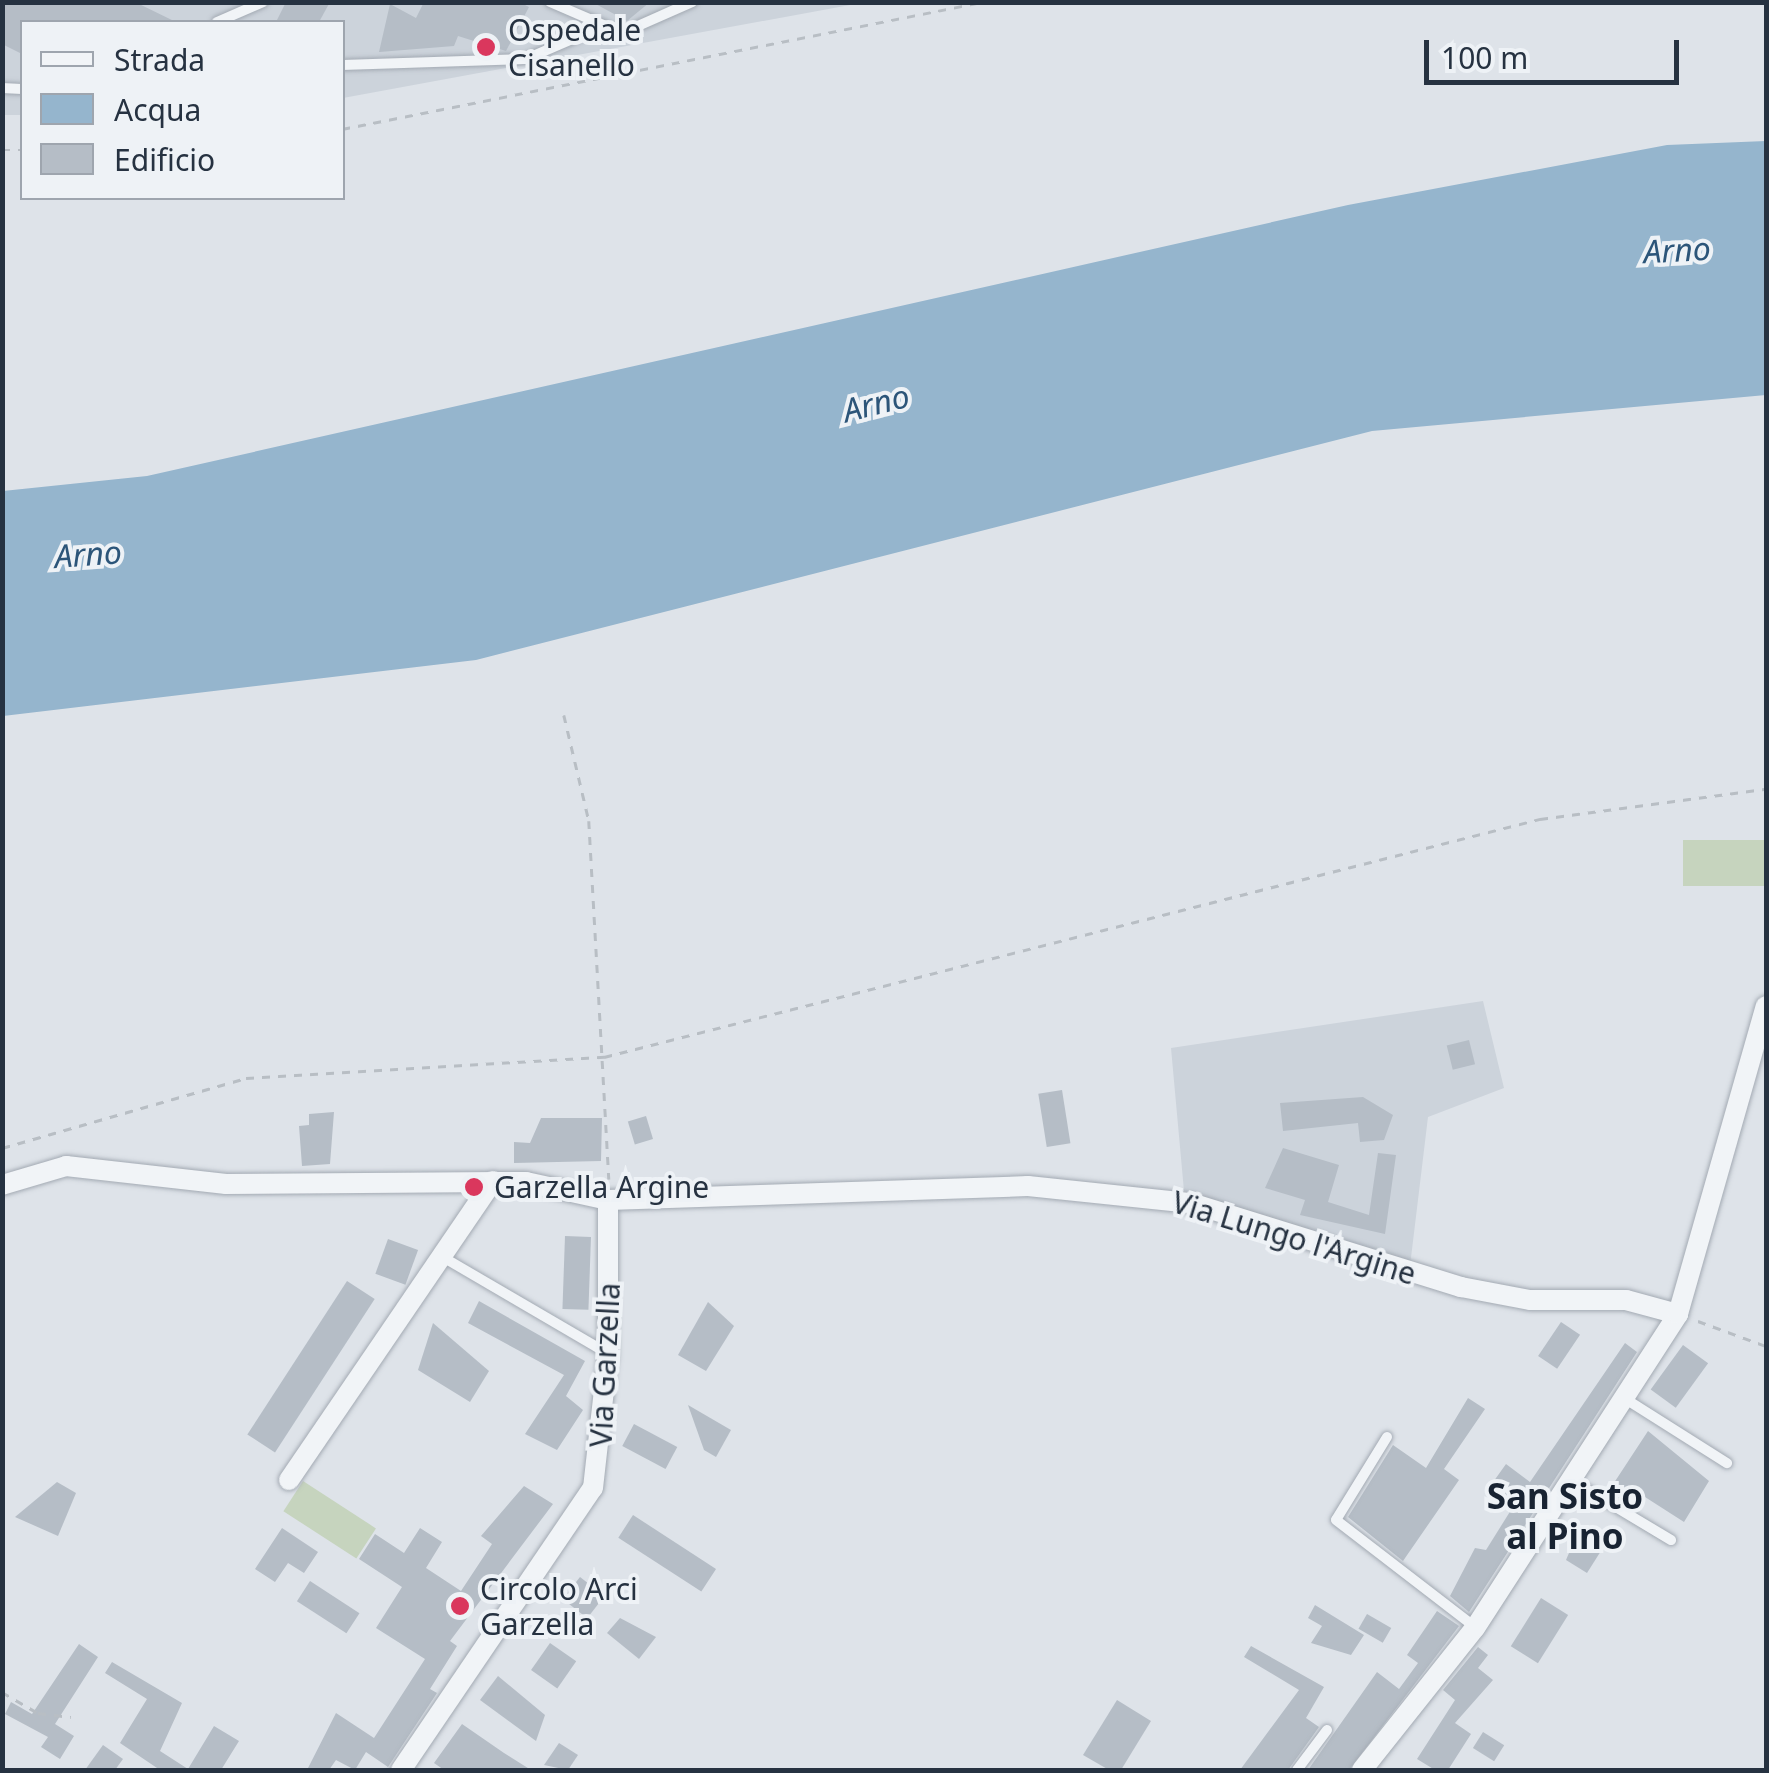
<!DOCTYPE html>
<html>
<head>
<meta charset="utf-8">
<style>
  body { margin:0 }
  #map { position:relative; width:1769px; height:1773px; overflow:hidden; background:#dee3e9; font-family:"Noto Sans",sans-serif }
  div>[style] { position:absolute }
  .built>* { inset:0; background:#ccd3db }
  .green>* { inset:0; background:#c6d4be; transform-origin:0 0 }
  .water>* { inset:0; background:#95b5cd }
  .building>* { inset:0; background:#b5bdc6; transform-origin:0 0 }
  .path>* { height:2.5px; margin-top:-1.25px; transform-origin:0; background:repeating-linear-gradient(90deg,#b8bec4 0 8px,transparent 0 16px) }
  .roads { filter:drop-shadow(0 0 2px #a3aab3) drop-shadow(0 0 2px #a3aab3) }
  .service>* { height:10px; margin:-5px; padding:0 5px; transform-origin:5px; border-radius:5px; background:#f1f4f7 }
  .minor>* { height:20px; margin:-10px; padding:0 10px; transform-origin:10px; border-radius:10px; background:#f1f4f7 }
  .dots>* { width:28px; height:28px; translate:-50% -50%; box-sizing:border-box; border:5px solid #eef2f6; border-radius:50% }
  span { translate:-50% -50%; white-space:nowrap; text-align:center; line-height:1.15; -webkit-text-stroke:8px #eef2f6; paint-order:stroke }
  .poi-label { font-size:30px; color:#263241 }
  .left { translate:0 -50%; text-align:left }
  .street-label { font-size:30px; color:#263241 }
  .water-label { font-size:32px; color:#2c5579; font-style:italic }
  .quarter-label { font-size:35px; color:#182332; font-weight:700 }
  .frame { position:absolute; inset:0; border:5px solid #263241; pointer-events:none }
  .legend { position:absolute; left:20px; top:20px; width:325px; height:180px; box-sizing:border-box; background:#eef2f6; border:2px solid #9ea5ae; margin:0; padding:12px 18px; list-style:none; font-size:30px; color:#263241 }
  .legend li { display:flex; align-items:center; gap:20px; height:50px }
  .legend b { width:50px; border:2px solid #9ea5ae }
  .scale { position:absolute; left:1424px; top:40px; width:255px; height:45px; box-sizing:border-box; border:5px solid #263241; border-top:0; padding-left:12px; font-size:30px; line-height:35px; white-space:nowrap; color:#263241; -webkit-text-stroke:8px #eef2f6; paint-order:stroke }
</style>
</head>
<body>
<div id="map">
  <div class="built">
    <div style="clip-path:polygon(3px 3px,861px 3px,343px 98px,342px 22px,22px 22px,22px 115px,3px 115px)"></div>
    <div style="clip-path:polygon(1483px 1001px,1504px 1088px,1428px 1117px,1410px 1266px,1184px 1191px,1171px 1048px)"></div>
  </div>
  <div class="green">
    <div style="left:1766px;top:840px;width:46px;height:83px;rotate:90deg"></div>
    <div style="left:303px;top:1481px;width:87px;height:36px;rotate:33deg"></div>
  </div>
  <div class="water">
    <div style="clip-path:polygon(1766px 141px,1766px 395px,1372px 431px,476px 660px,3px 716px,3px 491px,147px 476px,1348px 205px,1667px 145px)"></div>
  </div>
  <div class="building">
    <div style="clip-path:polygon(2px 2px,135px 2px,176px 22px,22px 22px,22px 54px,2px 44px)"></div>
    <div style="clip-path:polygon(286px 2px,330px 2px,319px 22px,276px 22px)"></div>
    <div style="clip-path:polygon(424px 2px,519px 2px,529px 7px,506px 51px,458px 36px,454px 46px,379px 52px,390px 4px,416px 18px)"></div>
    <div style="clip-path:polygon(592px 2px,650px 2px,627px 21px)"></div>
    <div style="left:1469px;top:1040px;width:25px;height:23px;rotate:76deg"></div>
    <div style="left:1062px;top:1090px;width:54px;height:24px;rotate:81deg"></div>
    <div style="clip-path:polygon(1363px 1097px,1393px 1115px,1384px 1140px,1360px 1142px,1358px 1123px,1283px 1131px,1280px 1103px)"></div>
    <div style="clip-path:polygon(334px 1112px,330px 1164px,302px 1166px,299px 1126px,309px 1125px,309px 1114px)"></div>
    <div style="left:646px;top:1116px;width:24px;height:19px;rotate:73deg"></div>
    <div style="clip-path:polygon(541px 1118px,602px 1118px,601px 1161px,514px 1163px,514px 1142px,530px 1143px)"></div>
    <div style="clip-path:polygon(1283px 1148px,1339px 1165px,1328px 1202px,1369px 1215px,1378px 1153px,1396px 1155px,1385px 1234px,1300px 1215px,1305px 1200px,1265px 1188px)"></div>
    <div style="left:565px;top:1236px;width:26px;height:73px;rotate:2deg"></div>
    <div style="left:388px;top:1239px;width:32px;height:37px;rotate:20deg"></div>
    <div style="left:347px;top:1281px;width:33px;height:183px;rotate:33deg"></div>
    <div style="clip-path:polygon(479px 1301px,585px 1361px,566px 1396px,583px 1410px,557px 1450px,525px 1434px,564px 1375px,468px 1323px)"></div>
    <div style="clip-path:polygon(708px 1302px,734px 1326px,706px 1371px,678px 1355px)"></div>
    <div style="left:1561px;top:1322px;width:23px;height:41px;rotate:34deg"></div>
    <div style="clip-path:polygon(433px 1323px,489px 1371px,470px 1402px,418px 1370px)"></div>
    <div style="clip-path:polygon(1625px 1343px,1637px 1352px,1469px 1612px,1450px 1596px,1475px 1548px,1486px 1550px,1516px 1502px,1491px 1485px,1506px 1464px,1530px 1482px)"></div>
    <div style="left:1683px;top:1345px;width:31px;height:55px;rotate:36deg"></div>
    <div style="clip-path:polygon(1468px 1398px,1485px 1409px,1444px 1469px,1459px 1480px,1403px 1561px,1348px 1517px,1393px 1445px,1426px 1468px)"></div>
    <div style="clip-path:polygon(688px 1405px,731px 1430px,716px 1457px,704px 1450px)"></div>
    <div style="left:634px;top:1424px;width:49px;height:25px;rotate:28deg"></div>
    <div style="clip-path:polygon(1648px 1431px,1709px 1481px,1684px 1522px,1645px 1497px,1637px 1509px,1608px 1492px)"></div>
    <div style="clip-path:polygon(57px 1482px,76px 1493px,58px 1536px,15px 1517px)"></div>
    <div style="clip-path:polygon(524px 1486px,553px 1504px,450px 1641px,457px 1646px,430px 1689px,437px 1693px,388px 1767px,366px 1752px,355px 1770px,336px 1760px,329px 1770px,307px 1770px,336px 1713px,374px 1738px,425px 1659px,376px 1628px,402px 1587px,359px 1559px,375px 1534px,404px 1553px,420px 1528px,442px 1542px,426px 1568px,461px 1591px,492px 1544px,481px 1536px)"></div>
    <div style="left:633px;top:1515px;width:99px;height:27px;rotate:33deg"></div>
    <div style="clip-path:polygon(1580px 1527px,1606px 1543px,1587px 1573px,1566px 1560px)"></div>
    <div style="clip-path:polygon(282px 1528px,318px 1552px,304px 1573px,288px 1563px,275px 1582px,255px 1569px)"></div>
    <div style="left:580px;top:1577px;width:31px;height:28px;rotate:38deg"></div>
    <div style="left:310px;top:1581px;width:59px;height:24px;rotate:33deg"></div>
    <div style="left:1541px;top:1598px;width:32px;height:57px;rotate:32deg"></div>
    <div style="clip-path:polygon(1315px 1605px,1364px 1635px,1351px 1655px,1311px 1643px,1322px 1626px,1308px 1618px)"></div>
    <div style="clip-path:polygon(1437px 1611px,1459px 1626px,1349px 1770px,1308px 1770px,1377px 1672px,1399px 1689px,1418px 1663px,1407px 1655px)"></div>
    <div style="left:1367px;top:1614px;width:28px;height:17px;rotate:30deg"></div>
    <div style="clip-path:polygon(620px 1618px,656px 1637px,639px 1659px,607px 1633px)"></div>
    <div style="left:550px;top:1643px;width:32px;height:33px;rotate:35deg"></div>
    <div style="clip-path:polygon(79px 1644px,98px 1657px,55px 1724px,74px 1736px,60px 1759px,41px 1747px,48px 1737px,5px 1714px,11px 1702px,32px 1714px)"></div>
    <div style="clip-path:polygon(1251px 1646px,1324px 1687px,1306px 1718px,1319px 1727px,1288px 1770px,1240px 1770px,1299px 1690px,1244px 1657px)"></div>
    <div style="clip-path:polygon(1478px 1647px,1488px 1655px,1478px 1668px,1493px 1680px,1455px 1723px,1471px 1734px,1448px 1770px,1435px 1770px,1417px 1759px,1455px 1700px,1443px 1690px)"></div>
    <div style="clip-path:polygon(112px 1662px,182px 1703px,160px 1751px,188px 1769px,214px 1726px,239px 1741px,221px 1770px,160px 1770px,120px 1743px,147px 1699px,105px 1673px)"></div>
    <div style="clip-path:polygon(498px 1676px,545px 1715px,536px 1741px,480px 1700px)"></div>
    <div style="clip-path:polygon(1117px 1700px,1151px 1721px,1121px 1770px,1109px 1770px,1083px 1755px)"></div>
    <div style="clip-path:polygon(462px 1724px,504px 1753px,531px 1770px,444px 1770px,434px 1763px)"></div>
    <div style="left:1483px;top:1732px;width:25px;height:19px;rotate:32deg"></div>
    <div style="clip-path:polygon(559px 1743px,578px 1755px,568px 1770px,544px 1765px)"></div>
    <div style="clip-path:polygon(103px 1745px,123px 1759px,115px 1770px,85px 1770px)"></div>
  </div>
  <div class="path">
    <div style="left:342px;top:129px;width:652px;rotate:-11.22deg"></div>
    <div style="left:2px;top:150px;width:20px"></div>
    <div style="left:564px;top:715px;width:109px;rotate:76.7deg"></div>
    <div style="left:589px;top:821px;width:359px;rotate:86.8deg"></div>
    <div style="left:2px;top:1148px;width:254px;rotate:-16deg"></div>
    <div style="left:246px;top:1078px;width:359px;rotate:-3.4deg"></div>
    <div style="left:604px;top:1057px;width:966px;rotate:-14.27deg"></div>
    <div style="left:1540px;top:819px;width:228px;rotate:-7.6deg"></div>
    <div style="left:1698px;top:1321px;width:72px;rotate:20.2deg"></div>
    <div style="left:2px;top:1692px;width:42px;rotate:30.3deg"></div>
    <div style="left:38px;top:1713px;width:33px;rotate:7deg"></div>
  </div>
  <div class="roads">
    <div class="service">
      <div style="left:550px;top:2px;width:78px;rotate:23.3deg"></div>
      <div style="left:622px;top:33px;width:77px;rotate:-23.9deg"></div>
      <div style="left:217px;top:22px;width:50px;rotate:-23.5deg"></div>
      <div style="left:342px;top:65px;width:184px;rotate:-1.9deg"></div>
      <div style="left:526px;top:59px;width:81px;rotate:-23.4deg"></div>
      <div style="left:2px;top:88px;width:20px;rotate:3deg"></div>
      <div style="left:441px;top:1256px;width:192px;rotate:30.3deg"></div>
      <div style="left:1624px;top:1398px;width:122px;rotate:32.3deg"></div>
      <div style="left:1387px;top:1437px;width:97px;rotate:121.6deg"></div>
      <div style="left:1336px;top:1520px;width:175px;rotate:37.6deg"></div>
      <div style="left:1569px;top:1479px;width:119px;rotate:30.9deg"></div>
      <div style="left:1297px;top:1770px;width:50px;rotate:-53.1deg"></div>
    </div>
    <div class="minor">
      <div style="left:2px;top:1185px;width:67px;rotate:-16.5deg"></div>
      <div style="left:66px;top:1166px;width:161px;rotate:6.4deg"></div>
      <div style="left:226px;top:1184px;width:300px;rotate:-0.4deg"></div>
      <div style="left:526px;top:1182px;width:84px;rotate:12.4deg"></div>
      <div style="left:608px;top:1200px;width:420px;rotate:-1.9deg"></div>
      <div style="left:1028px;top:1186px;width:164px;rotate:6deg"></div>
      <div style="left:1191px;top:1203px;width:283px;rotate:17.3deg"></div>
      <div style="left:1461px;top:1287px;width:70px;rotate:10.7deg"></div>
      <div style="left:1530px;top:1300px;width:96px"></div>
      <div style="left:1626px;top:1300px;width:54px;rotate:15.1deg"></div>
      <div style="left:289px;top:1480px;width:362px;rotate:-55.7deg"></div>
      <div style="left:401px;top:1770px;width:341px;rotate:-55.8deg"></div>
      <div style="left:593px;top:1488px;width:135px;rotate:-83.6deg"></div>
      <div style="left:608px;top:1354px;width:154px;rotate:-90deg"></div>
      <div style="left:1362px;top:1770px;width:181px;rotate:-51.5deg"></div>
      <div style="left:1475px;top:1628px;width:374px;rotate:-57.1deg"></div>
      <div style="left:1678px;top:1314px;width:320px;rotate:-74.1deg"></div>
    </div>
  </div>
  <div class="dots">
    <div style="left:486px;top:47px;background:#da375d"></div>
    <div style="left:474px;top:1187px;background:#da375d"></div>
    <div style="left:460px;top:1606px;background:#da375d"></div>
  </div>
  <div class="poi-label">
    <span class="left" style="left:508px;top:47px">Ospedale<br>Cisanello</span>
    <span class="left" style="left:494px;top:1187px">Garzella Argine</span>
    <span class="left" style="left:480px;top:1606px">Circolo Arci<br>Garzella</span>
  </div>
  <div class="street-label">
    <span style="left:1294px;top:1238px;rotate:17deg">Via Lungo l'Argine</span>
    <span style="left:605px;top:1365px;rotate:-87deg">Via Garzella</span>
  </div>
  <div class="water-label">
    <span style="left:1677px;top:250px;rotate:-3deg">Arno</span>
    <span style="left:876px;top:403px;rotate:-14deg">Arno</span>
    <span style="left:88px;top:554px;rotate:-4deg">Arno</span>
  </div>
  <div class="quarter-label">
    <span style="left:1565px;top:1516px">San Sisto<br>al Pino</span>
  </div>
  <div class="frame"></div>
  <ul class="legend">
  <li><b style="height:12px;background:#f1f4f7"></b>Strada</li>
  <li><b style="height:28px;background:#95b5cd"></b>Acqua</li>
  <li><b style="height:28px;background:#b5bdc6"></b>Edificio</li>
  </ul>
  <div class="scale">100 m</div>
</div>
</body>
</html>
